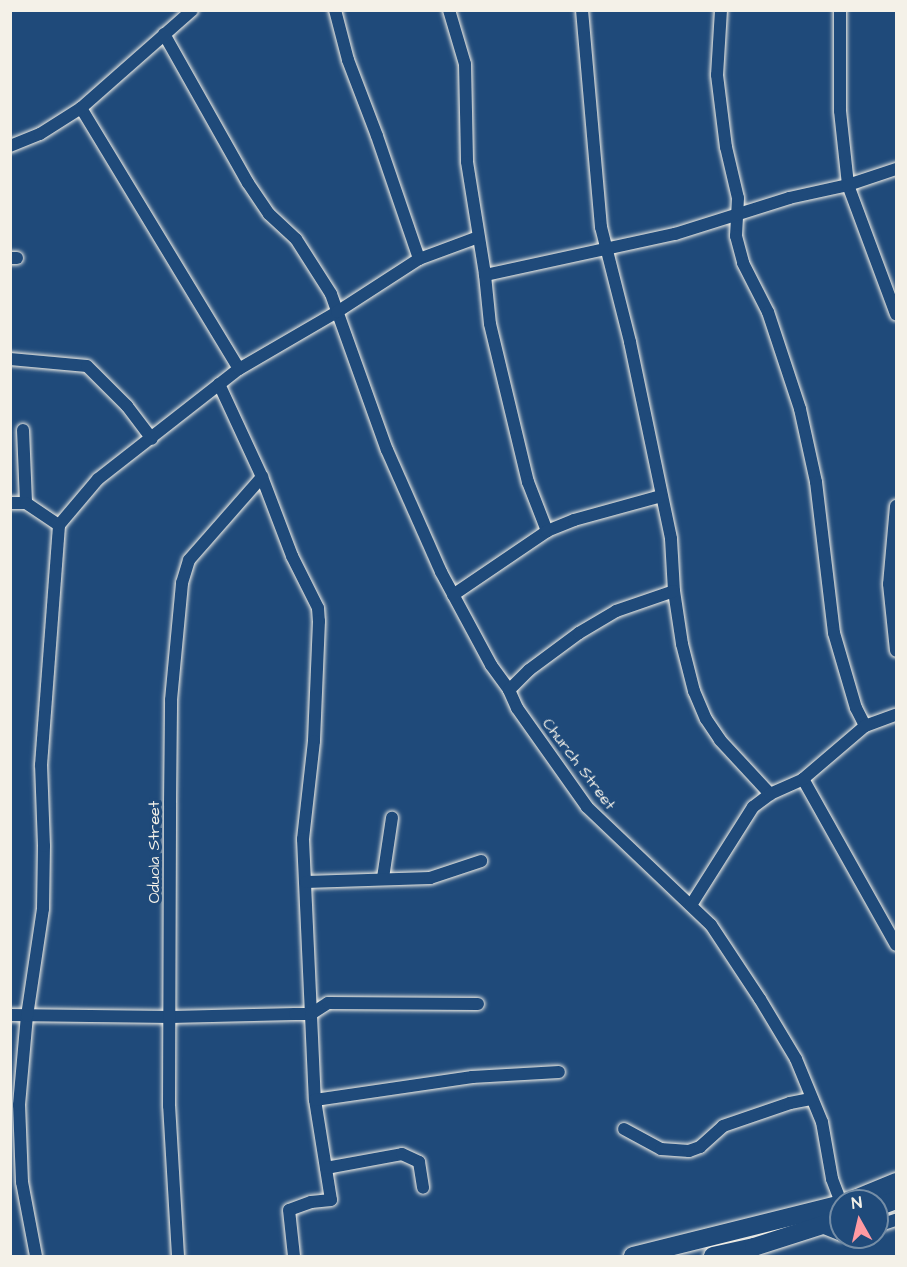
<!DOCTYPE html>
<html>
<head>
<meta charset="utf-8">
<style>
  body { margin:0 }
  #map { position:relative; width:907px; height:1267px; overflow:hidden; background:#1f4a7a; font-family:"Architects Daughter",sans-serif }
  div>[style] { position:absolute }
  .roads { filter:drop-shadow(0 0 2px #f4f1e8) drop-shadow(0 0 2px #f4f1e8) }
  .street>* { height:12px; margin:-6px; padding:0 6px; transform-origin:6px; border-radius:6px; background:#1f4a7a }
  .primary>* { height:18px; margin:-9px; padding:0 9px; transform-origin:9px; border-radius:9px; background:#1f4a7a }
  span { translate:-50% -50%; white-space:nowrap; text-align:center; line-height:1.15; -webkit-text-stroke:6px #1f4a7a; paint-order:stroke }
  .street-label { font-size:16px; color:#f4f1e8 }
  .frame { position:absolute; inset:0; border:12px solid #f4f1e8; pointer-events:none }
  .north { position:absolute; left:829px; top:1189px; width:60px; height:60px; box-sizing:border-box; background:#1f4a7a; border:2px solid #748da6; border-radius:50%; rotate:352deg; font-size:16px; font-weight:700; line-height:24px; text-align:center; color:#f4f1e8 }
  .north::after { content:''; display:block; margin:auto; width:21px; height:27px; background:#ff9aa2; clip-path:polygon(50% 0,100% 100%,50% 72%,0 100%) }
</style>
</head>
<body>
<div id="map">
  <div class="roads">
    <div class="street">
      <div style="left:335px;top:10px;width:52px;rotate:75.4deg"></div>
      <div style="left:348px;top:60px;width:81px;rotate:69.1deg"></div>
      <div style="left:377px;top:136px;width:130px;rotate:71.1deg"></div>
      <div style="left:449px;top:10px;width:56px;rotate:73.5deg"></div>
      <div style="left:465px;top:64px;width:98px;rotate:88.8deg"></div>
      <div style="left:467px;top:162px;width:114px;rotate:80.9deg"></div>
      <div style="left:485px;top:275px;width:49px;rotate:84.2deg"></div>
      <div style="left:490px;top:324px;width:163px;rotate:76.5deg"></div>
      <div style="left:528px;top:482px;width:53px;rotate:68.8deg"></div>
      <div style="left:582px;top:10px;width:218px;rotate:85deg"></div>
      <div style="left:601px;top:227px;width:119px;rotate:75.8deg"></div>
      <div style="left:630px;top:342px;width:201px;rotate:78.2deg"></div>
      <div style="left:671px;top:539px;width:52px;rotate:86.7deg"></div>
      <div style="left:674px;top:591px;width:54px;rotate:81.4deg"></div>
      <div style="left:682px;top:644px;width:49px;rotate:75.7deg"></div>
      <div style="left:694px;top:691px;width:30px;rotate:67deg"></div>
      <div style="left:706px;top:719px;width:25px;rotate:56deg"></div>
      <div style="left:720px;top:740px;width:74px;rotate:47.2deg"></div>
      <div style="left:721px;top:10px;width:65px;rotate:93.5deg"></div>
      <div style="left:717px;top:75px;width:73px;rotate:82.9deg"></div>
      <div style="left:726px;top:147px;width:52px;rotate:76.8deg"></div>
      <div style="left:738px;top:198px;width:38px;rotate:93deg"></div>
      <div style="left:736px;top:236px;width:28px;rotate:75deg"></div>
      <div style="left:743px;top:263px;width:55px;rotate:63deg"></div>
      <div style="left:768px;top:312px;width:102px;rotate:71.7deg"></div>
      <div style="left:800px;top:409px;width:75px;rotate:77.6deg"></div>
      <div style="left:816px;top:482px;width:152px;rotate:83.2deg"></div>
      <div style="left:834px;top:633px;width:78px;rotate:73.7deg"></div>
      <div style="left:856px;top:708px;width:20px;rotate:63deg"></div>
      <div style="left:840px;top:10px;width:101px;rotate:90deg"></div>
      <div style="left:840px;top:111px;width:74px;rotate:83.8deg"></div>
      <div style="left:848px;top:185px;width:138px;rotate:69.6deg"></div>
      <div style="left:164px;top:34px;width:171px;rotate:60.6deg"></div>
      <div style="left:248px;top:183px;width:37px;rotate:56deg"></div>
      <div style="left:269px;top:214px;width:37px;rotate:43deg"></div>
      <div style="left:296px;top:239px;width:65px;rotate:57.5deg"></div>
      <div style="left:331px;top:294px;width:166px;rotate:70.3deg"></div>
      <div style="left:387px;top:450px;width:133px;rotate:66.1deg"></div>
      <div style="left:441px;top:572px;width:106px;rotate:61.7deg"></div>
      <div style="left:491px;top:665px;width:31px;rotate:54deg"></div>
      <div style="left:509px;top:690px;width:20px;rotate:66deg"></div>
      <div style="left:517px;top:708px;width:121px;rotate:54.7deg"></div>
      <div style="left:587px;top:807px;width:171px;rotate:43.6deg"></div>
      <div style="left:711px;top:925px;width:89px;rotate:56.5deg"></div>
      <div style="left:760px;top:999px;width:70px;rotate:59deg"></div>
      <div style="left:796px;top:1059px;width:68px;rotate:67.6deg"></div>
      <div style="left:822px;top:1122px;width:58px;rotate:80deg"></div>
      <div style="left:832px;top:1179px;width:25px;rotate:69deg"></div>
      <div style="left:81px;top:108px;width:305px;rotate:58.8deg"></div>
      <div style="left:10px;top:146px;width:32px;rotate:-22deg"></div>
      <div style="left:40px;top:134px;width:49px;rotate:-32.4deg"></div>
      <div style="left:81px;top:108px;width:148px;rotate:-41.4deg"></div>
      <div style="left:10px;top:258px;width:7px"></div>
      <div style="left:485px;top:275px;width:194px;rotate:-12.2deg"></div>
      <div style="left:675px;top:234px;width:120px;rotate:-17.5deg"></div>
      <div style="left:789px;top:198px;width:60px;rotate:-12.4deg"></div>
      <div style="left:848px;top:185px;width:51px;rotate:-18.4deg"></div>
      <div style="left:10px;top:359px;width:77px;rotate:5.2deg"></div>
      <div style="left:87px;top:366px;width:57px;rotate:45deg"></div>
      <div style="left:127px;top:406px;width:41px;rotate:52.9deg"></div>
      <div style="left:219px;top:384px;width:102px;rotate:65.2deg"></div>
      <div style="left:262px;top:477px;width:85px;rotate:69.2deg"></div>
      <div style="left:292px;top:556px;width:58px;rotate:63.4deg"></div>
      <div style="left:318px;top:608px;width:13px;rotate:86deg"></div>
      <div style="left:319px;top:621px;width:120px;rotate:92.4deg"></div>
      <div style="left:314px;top:741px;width:99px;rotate:96.4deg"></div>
      <div style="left:303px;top:839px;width:261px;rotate:87.4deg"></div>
      <div style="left:315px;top:1100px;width:101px;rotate:80.9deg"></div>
      <div style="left:331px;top:1200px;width:20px;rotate:174deg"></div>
      <div style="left:311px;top:1202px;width:23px;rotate:160deg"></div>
      <div style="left:289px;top:1210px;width:46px;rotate:83.8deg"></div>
      <div style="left:23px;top:430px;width:73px;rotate:87.6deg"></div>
      <div style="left:10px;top:503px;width:16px"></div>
      <div style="left:26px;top:503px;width:40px;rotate:34deg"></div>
      <div style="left:896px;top:506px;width:78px;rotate:95.1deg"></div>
      <div style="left:889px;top:584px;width:67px;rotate:84deg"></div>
      <div style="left:453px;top:595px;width:114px;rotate:-34.2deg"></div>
      <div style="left:547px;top:531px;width:29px;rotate:-22deg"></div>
      <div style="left:574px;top:520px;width:90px;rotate:-15.4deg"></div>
      <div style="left:509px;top:690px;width:28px;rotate:-45deg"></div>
      <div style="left:529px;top:670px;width:62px;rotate:-36.5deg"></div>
      <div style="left:579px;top:633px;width:43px;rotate:-30.7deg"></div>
      <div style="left:616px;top:611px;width:61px;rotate:-19deg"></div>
      <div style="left:803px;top:779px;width:190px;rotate:60.7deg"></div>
      <div style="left:383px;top:878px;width:61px;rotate:-81.5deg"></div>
      <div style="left:306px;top:882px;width:124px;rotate:-1.8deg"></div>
      <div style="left:430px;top:878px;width:54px;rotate:-18.4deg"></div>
      <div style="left:691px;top:905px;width:116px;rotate:-57.7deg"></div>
      <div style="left:753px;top:807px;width:21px;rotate:-37deg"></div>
      <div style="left:770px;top:794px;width:36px;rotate:-24deg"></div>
      <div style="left:803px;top:779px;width:82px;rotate:-40.5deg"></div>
      <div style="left:865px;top:726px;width:33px;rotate:-20deg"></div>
      <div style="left:10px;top:1015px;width:161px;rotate:0.7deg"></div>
      <div style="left:171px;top:1017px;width:124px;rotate:-1.4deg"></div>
      <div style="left:295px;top:1014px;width:16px"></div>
      <div style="left:311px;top:1014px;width:20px;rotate:-33deg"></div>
      <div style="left:328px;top:1003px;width:150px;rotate:0.4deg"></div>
      <div style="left:315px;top:1100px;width:159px;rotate:-8.3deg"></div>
      <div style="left:472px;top:1077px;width:87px;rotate:-3.3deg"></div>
      <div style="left:624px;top:1129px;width:42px;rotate:28.4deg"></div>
      <div style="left:661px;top:1149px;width:28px;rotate:4deg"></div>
      <div style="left:689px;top:1151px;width:12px;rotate:-20deg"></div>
      <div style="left:700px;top:1147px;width:31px;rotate:-42deg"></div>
      <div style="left:723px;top:1126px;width:71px;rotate:-18.9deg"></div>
      <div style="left:790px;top:1103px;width:21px;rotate:-11deg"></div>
      <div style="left:326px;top:1168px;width:77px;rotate:-10.4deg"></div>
      <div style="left:402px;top:1154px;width:19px;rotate:25deg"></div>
      <div style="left:419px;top:1162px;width:26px;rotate:81deg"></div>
      <div style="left:819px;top:1226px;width:24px;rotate:22deg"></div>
      <div style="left:877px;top:1226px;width:20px;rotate:-18deg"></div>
      <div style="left:36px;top:1256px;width:75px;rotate:-100.7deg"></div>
      <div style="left:22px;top:1182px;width:77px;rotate:-92.2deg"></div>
      <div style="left:19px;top:1105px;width:89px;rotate:-84.9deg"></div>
      <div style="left:27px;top:1016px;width:108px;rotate:-81.5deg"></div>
      <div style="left:43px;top:909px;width:63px;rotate:-89.1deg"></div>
      <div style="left:44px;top:846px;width:81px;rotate:-92.1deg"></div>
      <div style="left:41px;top:765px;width:241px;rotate:-85.7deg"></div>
      <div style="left:59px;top:525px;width:60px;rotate:-49.7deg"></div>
      <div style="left:98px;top:479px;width:179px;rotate:-38deg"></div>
      <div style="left:239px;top:369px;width:113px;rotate:-30.2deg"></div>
      <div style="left:337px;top:312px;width:98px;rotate:-32.9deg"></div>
      <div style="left:419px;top:259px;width:63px;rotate:-20.4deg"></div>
      <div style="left:178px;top:1256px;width:150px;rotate:-93.4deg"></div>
      <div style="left:169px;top:1106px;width:303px;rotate:-89.8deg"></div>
      <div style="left:170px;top:803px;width:103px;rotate:-89.4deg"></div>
      <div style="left:171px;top:700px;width:118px;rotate:-84.6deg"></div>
      <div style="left:182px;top:583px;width:24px;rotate:-73deg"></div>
      <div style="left:189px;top:560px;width:111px;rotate:-48.7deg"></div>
    </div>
    <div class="primary">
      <div style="left:850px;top:1201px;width:50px;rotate:-22.4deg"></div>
      <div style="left:877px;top:1207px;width:20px;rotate:-20deg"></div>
      <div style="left:633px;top:1256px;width:214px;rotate:-14deg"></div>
      <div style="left:713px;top:1256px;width:42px;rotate:-12.4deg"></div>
      <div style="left:754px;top:1247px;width:91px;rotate:-17.8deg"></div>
    </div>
  </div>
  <div class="street-label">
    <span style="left:579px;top:764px;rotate:53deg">Church Street</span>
    <span style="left:154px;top:852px;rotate:-90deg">Oduola Street</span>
  </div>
  <div class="frame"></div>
  <div class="north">N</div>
</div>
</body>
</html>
